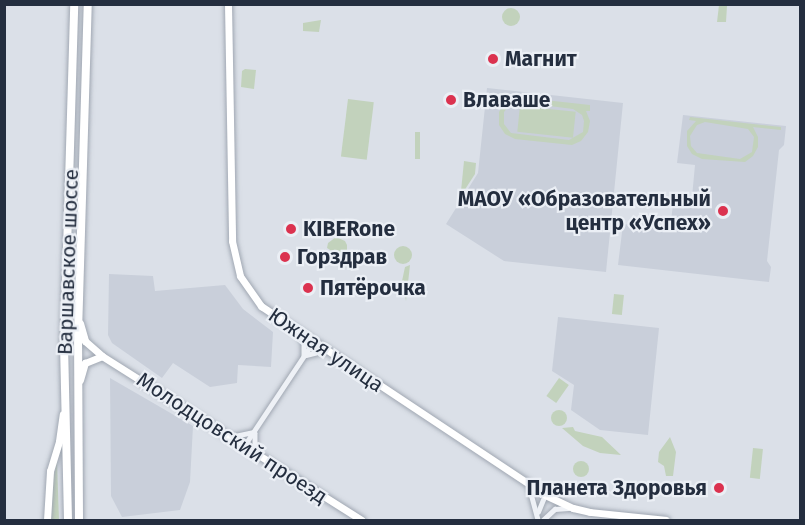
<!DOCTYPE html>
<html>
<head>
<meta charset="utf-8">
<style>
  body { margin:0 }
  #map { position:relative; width:805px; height:525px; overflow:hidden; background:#dbe0e8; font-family:"Fira Sans",sans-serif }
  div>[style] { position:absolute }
  .built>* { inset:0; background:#c9cfda }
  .green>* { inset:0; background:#c2d2bc; transform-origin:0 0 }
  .round { border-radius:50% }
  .roads { filter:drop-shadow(0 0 2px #a0a7b2) drop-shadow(0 0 2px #a0a7b2) }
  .street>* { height:4.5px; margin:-2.25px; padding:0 2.25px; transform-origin:2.25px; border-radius:2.25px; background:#eef1f6 }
  .secondary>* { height:7px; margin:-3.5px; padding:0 3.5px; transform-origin:3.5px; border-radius:3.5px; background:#fff }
  .primary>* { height:8px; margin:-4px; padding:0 4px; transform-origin:4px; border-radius:4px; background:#fff }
  .dots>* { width:16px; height:16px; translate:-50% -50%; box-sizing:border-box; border:3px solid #ebeff5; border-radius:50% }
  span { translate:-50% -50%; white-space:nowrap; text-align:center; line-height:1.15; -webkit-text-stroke:4.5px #ebeff5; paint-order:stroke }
  .poi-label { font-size:21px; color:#242e3f; font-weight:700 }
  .left { translate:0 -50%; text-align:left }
  .right { translate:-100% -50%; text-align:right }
  .street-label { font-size:21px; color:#242e3f }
  .frame { position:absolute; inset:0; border:6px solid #242e3f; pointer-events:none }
</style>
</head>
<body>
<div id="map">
  <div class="built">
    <div style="clip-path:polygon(487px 88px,623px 103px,606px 272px,504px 261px,446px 224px,478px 173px)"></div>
    <div style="clip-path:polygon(683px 115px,786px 126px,784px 145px,779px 150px,767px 261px,771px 267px,769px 282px,618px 265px,623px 224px,670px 229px,674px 196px,692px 197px,695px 165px,677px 163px)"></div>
    <div style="clip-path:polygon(109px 274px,153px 276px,155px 291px,225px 285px,243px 309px,273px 332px,271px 367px,238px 365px,237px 383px,210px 387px,173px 363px,162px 378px,112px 343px,108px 335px)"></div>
    <div style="clip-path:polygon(558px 317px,659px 328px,648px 435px,600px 430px,571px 410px,574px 385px,552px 371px)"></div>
    <div style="clip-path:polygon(110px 378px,193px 426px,190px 482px,180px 510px,122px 517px,111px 496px)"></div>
  </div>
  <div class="green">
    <div style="clip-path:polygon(719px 5px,727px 6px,726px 22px,717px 22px)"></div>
    <div class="round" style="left:502px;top:8px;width:18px;height:18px"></div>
    <div style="clip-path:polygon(321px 20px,319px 32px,303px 31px,303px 23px)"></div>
    <div style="clip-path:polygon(245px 69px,256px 70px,254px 89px,241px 87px,242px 71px)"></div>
    <div style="clip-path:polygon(evenodd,491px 94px,590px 105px,590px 111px,586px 111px,590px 121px,588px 132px,581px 141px,572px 145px,515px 139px,505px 134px,499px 125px,499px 112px,506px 101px,490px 99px,491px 94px,518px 102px,573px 109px,582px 115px,584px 121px,583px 132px,569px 140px,511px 133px,504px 124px,504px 112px,508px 107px,518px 102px)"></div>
    <div style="left:348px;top:99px;width:26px;height:58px;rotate:7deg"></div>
    <div style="left:520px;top:106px;width:56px;height:26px;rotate:6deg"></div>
    <div style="clip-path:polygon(evenodd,690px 117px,781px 127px,781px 130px,753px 127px,758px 137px,758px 147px,753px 156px,745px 162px,702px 159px,692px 154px,687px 146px,687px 131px,696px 121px,689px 120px,690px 117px,705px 122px,748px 129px,754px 137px,752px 152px,740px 159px,697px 153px,691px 146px,690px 136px,697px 125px,705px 122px)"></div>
    <div style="left:415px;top:132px;width:5px;height:27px"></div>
    <div style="clip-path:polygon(464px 161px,476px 163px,475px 174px,464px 191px,461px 191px)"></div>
    <div style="clip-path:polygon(336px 237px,345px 241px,347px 245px,347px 250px,341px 257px,327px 248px,328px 243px)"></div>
    <div class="round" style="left:394px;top:246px;width:18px;height:18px"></div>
    <div style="clip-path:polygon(410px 265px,406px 301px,402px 281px,405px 267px)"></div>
    <div style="left:614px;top:294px;width:10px;height:20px;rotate:6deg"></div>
    <div style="left:559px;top:378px;width:12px;height:22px;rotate:35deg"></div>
    <div class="round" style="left:551px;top:410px;width:16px;height:16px"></div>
    <div style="clip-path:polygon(573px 427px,575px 431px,602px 437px,621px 455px,600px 453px,583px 446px,562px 428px)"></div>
    <div style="clip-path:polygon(670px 437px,676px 452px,673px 476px,666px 476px,664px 466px,658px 462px,659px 452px)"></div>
    <div style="left:753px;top:448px;width:10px;height:30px;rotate:6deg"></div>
    <div class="round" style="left:573px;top:461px;width:16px;height:16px"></div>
    <div style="clip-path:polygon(57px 462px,59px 520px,51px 520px,53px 479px)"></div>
  </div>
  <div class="roads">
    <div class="street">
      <div style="left:298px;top:332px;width:13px;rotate:61deg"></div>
      <div style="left:304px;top:343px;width:12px;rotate:90deg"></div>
      <div style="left:306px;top:355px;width:21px;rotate:-14deg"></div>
      <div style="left:255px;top:433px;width:12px;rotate:90deg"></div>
      <div style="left:255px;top:445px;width:9px;rotate:72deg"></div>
      <div style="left:230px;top:437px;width:24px;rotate:-12deg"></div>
      <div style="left:244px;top:446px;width:125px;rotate:-56.4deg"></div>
      <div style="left:529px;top:486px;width:35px;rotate:75deg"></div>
      <div style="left:538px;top:512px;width:18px;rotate:-68deg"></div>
      <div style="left:543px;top:520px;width:16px;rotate:-43deg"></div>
      <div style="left:555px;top:509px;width:13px;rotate:-4deg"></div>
    </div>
    <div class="secondary">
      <div style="left:228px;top:4px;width:237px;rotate:89deg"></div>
      <div style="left:232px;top:241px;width:36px;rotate:77deg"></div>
      <div style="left:240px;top:276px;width:37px;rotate:55deg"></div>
      <div style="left:261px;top:306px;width:341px;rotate:33.6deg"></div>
      <div style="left:545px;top:495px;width:31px;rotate:25deg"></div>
      <div style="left:573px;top:508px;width:17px;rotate:13deg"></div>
      <div style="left:590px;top:512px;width:76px;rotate:6deg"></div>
      <div style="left:80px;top:323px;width:19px;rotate:74deg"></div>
      <div style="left:85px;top:341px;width:23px;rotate:41deg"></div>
      <div style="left:102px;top:356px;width:307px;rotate:32.3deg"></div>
      <div style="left:80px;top:380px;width:18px;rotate:-74deg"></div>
      <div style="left:85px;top:363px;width:18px;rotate:-22deg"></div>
      <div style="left:47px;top:520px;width:49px;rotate:-86.5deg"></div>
      <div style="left:50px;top:471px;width:31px;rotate:-73deg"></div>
      <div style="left:59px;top:441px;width:27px;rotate:-82deg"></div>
    </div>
    <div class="primary">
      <div style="left:68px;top:520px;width:170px;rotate:-91.3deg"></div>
      <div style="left:64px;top:350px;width:346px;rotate:-88.3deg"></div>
      <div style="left:79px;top:520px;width:187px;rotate:-90.3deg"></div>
      <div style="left:78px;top:333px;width:329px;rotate:-88.3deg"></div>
    </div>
  </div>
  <div class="dots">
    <div style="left:493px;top:59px;background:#db324f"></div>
    <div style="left:451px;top:100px;background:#db324f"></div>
    <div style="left:723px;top:211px;background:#db324f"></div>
    <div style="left:291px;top:229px;background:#db324f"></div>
    <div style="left:285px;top:257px;background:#db324f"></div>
    <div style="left:308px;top:288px;background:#db324f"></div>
    <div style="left:719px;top:488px;background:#db324f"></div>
  </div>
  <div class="poi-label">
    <span class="left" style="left:505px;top:59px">Магнит</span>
    <span class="left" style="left:463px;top:100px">Влаваше</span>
    <span class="right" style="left:711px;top:211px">МАОУ «Образовательный<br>центр «Успех»</span>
    <span class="left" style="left:303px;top:229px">KIBERone</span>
    <span class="left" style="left:297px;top:257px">Горздрав</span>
    <span class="left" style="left:320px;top:288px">Пятёрочка</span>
    <span class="right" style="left:707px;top:488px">Планета Здоровья</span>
  </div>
  <div class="street-label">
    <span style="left:68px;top:262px;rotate:-88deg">Варшавское шоссе</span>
    <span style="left:326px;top:350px;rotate:34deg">Южная улица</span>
    <span style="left:232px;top:438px;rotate:33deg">Молодцовский проезд</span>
  </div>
  <div class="frame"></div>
</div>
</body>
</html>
